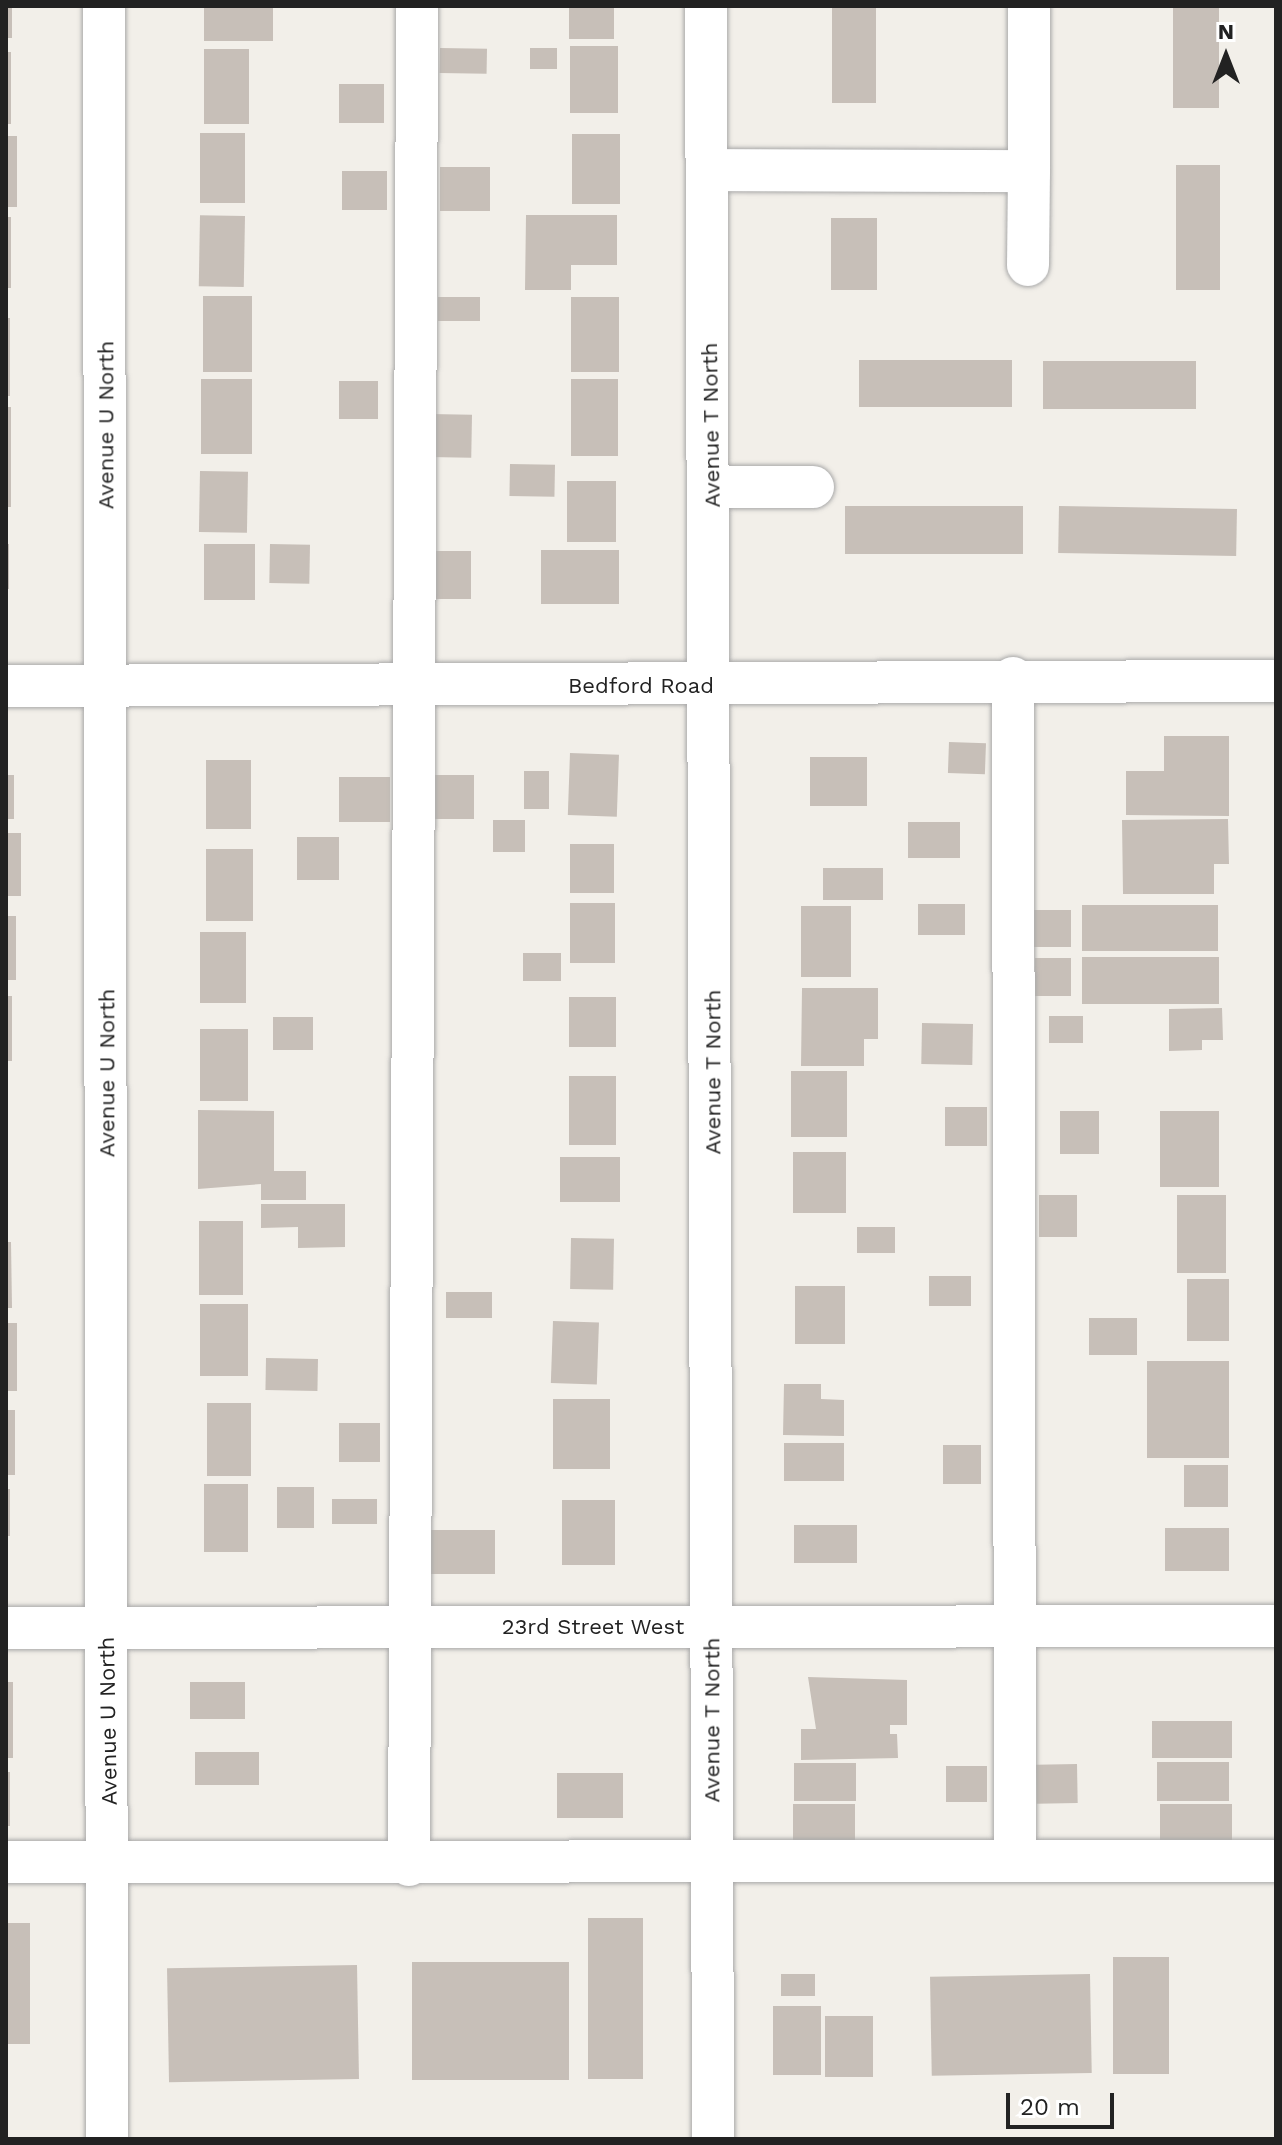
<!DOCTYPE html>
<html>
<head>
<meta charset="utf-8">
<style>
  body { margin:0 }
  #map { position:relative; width:1282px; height:2145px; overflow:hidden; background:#f2efe9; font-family:"Work Sans",sans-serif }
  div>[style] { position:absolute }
  .building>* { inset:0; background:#c7bfb8; transform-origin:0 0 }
  .roads { filter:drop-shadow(0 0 2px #a9a9a9) drop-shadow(0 0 2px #a9a9a9) }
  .minor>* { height:42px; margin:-21px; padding:0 21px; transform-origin:21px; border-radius:21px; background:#fff }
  span { translate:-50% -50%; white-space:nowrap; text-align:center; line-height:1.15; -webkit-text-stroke:7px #fff; paint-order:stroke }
  .street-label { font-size:22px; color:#222 }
  .frame { position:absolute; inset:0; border:8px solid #222; pointer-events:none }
  .north { position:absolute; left:1186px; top:16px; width:80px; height:80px; -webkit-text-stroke:6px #fff; paint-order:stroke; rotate:0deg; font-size:22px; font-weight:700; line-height:32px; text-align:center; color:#222 }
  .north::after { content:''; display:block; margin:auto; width:28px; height:36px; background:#222; clip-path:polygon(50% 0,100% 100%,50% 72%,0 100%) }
  .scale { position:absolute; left:1006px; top:2093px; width:108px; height:36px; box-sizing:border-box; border:4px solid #222; border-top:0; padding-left:10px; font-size:24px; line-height:28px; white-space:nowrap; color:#222; -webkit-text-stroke:6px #fff; paint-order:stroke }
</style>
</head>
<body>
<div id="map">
  <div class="building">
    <div style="left:6px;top:6px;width:6px;height:32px"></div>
    <div style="left:204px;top:6px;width:69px;height:35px"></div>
    <div style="left:569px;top:6px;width:45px;height:33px"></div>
    <div style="left:832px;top:6px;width:44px;height:97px"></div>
    <div style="left:1173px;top:6px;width:46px;height:102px"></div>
    <div style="left:570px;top:46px;width:48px;height:67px"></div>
    <div style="left:440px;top:48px;width:47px;height:25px;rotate:1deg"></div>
    <div style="left:530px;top:48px;width:27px;height:21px"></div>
    <div style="left:204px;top:49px;width:45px;height:75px"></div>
    <div style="left:6px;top:52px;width:5px;height:72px"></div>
    <div style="left:339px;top:84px;width:45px;height:39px"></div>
    <div style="left:200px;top:133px;width:45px;height:70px"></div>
    <div style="left:572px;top:134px;width:48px;height:70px"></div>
    <div style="left:6px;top:136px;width:11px;height:71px"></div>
    <div style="left:1176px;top:165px;width:44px;height:125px"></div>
    <div style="left:440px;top:167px;width:50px;height:44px"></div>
    <div style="left:342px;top:171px;width:45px;height:39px"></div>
    <div style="clip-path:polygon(526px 215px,617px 215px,617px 265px,571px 265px,571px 290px,525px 290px)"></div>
    <div style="left:245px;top:216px;width:71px;height:45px;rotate:91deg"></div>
    <div style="left:6px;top:217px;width:5px;height:71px"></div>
    <div style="left:831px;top:218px;width:46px;height:72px"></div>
    <div style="left:203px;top:296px;width:49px;height:76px"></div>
    <div style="left:438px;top:297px;width:42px;height:24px"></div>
    <div style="left:571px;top:297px;width:48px;height:75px"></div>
    <div style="left:6px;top:318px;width:4px;height:78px"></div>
    <div style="left:1012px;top:360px;width:47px;height:153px;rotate:90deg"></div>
    <div style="left:1043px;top:361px;width:153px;height:48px"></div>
    <div style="left:201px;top:379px;width:51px;height:75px"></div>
    <div style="left:571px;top:379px;width:47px;height:77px"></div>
    <div style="left:339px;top:381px;width:39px;height:38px"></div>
    <div style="left:6px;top:407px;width:5px;height:100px"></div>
    <div style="left:430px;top:414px;width:42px;height:43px;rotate:1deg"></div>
    <div style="left:510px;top:464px;width:45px;height:32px;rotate:1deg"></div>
    <div style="left:200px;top:471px;width:48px;height:61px;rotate:1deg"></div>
    <div style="left:567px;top:481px;width:49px;height:61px"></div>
    <div style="left:845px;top:506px;width:178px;height:48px"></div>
    <div style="left:1059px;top:506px;width:178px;height:47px;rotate:1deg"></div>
    <div style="left:6px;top:544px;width:3px;height:45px"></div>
    <div style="left:204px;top:544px;width:51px;height:56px"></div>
    <div style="left:270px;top:544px;width:40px;height:39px;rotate:1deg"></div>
    <div style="left:541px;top:550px;width:78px;height:54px"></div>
    <div style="left:426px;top:551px;width:45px;height:48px"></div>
    <div style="clip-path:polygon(1164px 736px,1229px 736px,1229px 816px,1126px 815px,1126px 771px,1164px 771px)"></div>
    <div style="left:949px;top:742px;width:37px;height:31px;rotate:2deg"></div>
    <div style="left:570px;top:753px;width:49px;height:62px;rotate:2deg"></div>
    <div style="left:810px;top:757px;width:57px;height:49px"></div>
    <div style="left:206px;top:760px;width:45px;height:69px"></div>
    <div style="left:524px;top:771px;width:25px;height:38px"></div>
    <div style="left:6px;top:775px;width:8px;height:44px"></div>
    <div style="left:427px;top:775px;width:47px;height:44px"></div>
    <div style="left:339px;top:777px;width:51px;height:45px"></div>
    <div style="clip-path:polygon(1228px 819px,1229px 864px,1214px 864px,1214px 894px,1123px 894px,1122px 820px)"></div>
    <div style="left:493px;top:820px;width:32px;height:32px"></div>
    <div style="left:908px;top:822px;width:52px;height:36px"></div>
    <div style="left:6px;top:833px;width:15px;height:63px"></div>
    <div style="left:297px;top:837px;width:42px;height:43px"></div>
    <div style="left:570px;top:844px;width:44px;height:49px"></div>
    <div style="left:206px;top:849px;width:47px;height:72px"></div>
    <div style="left:823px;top:868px;width:60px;height:32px"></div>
    <div style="left:570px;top:903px;width:45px;height:60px"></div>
    <div style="left:918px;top:904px;width:47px;height:31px"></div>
    <div style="left:1082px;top:905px;width:136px;height:46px"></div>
    <div style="left:801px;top:906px;width:50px;height:71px"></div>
    <div style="left:1034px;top:910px;width:37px;height:37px"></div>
    <div style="left:6px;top:916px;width:10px;height:64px"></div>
    <div style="left:200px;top:932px;width:46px;height:71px"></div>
    <div style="left:523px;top:953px;width:38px;height:28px"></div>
    <div style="left:1082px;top:957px;width:137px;height:47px"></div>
    <div style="left:1035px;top:958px;width:36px;height:38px"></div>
    <div style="clip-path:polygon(802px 988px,878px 988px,878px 1039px,864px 1039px,864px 1066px,801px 1066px)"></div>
    <div style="left:6px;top:996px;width:6px;height:65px"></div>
    <div style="left:569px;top:997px;width:47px;height:50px"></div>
    <div style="clip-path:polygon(1222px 1008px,1223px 1040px,1202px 1040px,1202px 1050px,1169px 1051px,1169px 1009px)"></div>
    <div style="left:1049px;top:1016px;width:34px;height:27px"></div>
    <div style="left:273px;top:1017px;width:40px;height:33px"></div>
    <div style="left:922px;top:1023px;width:51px;height:41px;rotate:1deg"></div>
    <div style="left:200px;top:1029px;width:48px;height:72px"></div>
    <div style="left:847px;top:1071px;width:66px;height:56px;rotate:90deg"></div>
    <div style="left:569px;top:1076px;width:47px;height:69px"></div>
    <div style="left:945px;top:1107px;width:42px;height:39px"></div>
    <div style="clip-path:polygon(198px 1110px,274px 1111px,274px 1171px,306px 1171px,306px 1200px,261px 1200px,261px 1184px,198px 1189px)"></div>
    <div style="left:1060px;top:1111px;width:39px;height:43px"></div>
    <div style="left:1160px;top:1111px;width:59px;height:76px"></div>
    <div style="left:793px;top:1152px;width:53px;height:61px"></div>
    <div style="left:560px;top:1157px;width:60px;height:45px"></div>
    <div style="left:1039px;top:1195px;width:38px;height:42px"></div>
    <div style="left:1177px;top:1195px;width:49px;height:78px"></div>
    <div style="clip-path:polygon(261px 1204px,345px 1204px,345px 1247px,298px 1248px,298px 1227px,261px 1228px)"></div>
    <div style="left:199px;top:1221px;width:44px;height:74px"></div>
    <div style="left:857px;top:1227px;width:38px;height:26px"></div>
    <div style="left:571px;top:1238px;width:43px;height:51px;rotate:1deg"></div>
    <div style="clip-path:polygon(6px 1242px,11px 1242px,12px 1308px,6px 1308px)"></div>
    <div style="left:929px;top:1276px;width:42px;height:30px"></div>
    <div style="left:1187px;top:1279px;width:42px;height:62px"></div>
    <div style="left:795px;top:1286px;width:50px;height:58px"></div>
    <div style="left:446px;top:1292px;width:46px;height:26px"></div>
    <div style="left:200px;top:1304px;width:48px;height:72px"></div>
    <div style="left:1137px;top:1318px;width:37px;height:48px;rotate:90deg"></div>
    <div style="left:553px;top:1321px;width:46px;height:62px;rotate:2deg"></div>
    <div style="left:6px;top:1323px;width:11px;height:68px"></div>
    <div style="left:266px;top:1358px;width:52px;height:32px;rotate:1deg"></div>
    <div style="left:1229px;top:1361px;width:97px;height:82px;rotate:90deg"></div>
    <div style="clip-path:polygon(784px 1384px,821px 1384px,821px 1399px,844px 1400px,844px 1436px,783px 1435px)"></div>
    <div style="left:553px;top:1399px;width:57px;height:70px"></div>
    <div style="left:207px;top:1403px;width:44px;height:73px"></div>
    <div style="left:6px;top:1410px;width:9px;height:65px"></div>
    <div style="left:339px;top:1423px;width:41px;height:39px"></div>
    <div style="left:784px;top:1443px;width:60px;height:38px"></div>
    <div style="left:943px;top:1445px;width:38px;height:39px"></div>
    <div style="left:1184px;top:1465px;width:44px;height:42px"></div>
    <div style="left:204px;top:1484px;width:44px;height:68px"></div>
    <div style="left:277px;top:1487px;width:37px;height:41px"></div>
    <div style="left:6px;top:1489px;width:4px;height:47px"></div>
    <div style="left:332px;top:1499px;width:45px;height:25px"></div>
    <div style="left:562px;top:1500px;width:53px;height:65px"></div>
    <div style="left:794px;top:1525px;width:63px;height:38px"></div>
    <div style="left:1165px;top:1528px;width:64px;height:43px"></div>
    <div style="left:431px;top:1530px;width:64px;height:44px"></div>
    <div style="clip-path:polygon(808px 1677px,907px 1680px,907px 1725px,890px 1725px,890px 1734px,897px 1734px,898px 1758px,801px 1760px,801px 1729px,816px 1729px)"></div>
    <div style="left:6px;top:1682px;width:7px;height:76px"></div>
    <div style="left:245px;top:1682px;width:37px;height:55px;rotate:90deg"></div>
    <div style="left:1152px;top:1721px;width:80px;height:37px"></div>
    <div style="left:195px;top:1752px;width:64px;height:33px"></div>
    <div style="left:1157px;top:1762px;width:72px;height:39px"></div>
    <div style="left:794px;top:1763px;width:62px;height:38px"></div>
    <div style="left:1077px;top:1764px;width:39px;height:41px;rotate:89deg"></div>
    <div style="left:946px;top:1766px;width:41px;height:36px"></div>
    <div style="left:6px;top:1772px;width:4px;height:54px"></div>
    <div style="left:557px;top:1773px;width:66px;height:45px"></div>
    <div style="left:793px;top:1804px;width:62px;height:38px"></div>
    <div style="left:1160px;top:1804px;width:72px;height:39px"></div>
    <div style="left:643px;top:1918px;width:161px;height:55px;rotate:90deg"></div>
    <div style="left:6px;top:1923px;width:24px;height:121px"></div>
    <div style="left:1113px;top:1957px;width:56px;height:117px"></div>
    <div style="left:569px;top:1962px;width:118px;height:157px;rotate:90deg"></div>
    <div style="left:357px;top:1965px;width:114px;height:190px;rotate:89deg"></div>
    <div style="left:781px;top:1974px;width:34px;height:22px"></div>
    <div style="left:1090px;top:1974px;width:99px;height:160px;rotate:89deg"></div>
    <div style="left:773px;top:2006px;width:48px;height:69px"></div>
    <div style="left:825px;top:2016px;width:48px;height:61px"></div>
  </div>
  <div class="roads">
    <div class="minor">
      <div style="left:104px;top:6px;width:2133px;rotate:89.92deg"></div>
      <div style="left:706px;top:6px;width:2133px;rotate:89.81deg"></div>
      <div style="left:1029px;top:6px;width:165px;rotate:90deg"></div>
      <div style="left:708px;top:170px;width:321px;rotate:0.2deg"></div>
      <div style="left:1029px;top:171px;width:94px;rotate:90.6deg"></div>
      <div style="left:711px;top:487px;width:102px"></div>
      <div style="left:1013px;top:678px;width:1180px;rotate:89.9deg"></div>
      <div style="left:6px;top:686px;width:1270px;rotate:-0.23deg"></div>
      <div style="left:6px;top:1628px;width:1270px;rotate:-0.09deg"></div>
      <div style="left:6px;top:1862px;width:1270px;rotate:-0.05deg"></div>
      <div style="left:409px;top:1865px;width:1859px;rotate:-89.75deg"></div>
    </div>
  </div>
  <div class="street-label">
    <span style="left:106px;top:425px;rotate:-90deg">Avenue U North</span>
    <span style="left:711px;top:425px;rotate:-91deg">Avenue T North</span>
    <span style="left:641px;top:686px">Bedford Road</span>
    <span style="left:713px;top:1072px;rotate:-90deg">Avenue T North</span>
    <span style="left:107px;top:1073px;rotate:-90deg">Avenue U North</span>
    <span style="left:593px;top:1627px">23rd Street West</span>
    <span style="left:712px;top:1720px;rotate:-90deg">Avenue T North</span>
    <span style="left:108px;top:1721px;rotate:-91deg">Avenue U North</span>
  </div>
  <div class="frame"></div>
  <div class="north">N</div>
  <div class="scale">20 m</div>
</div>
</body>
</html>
